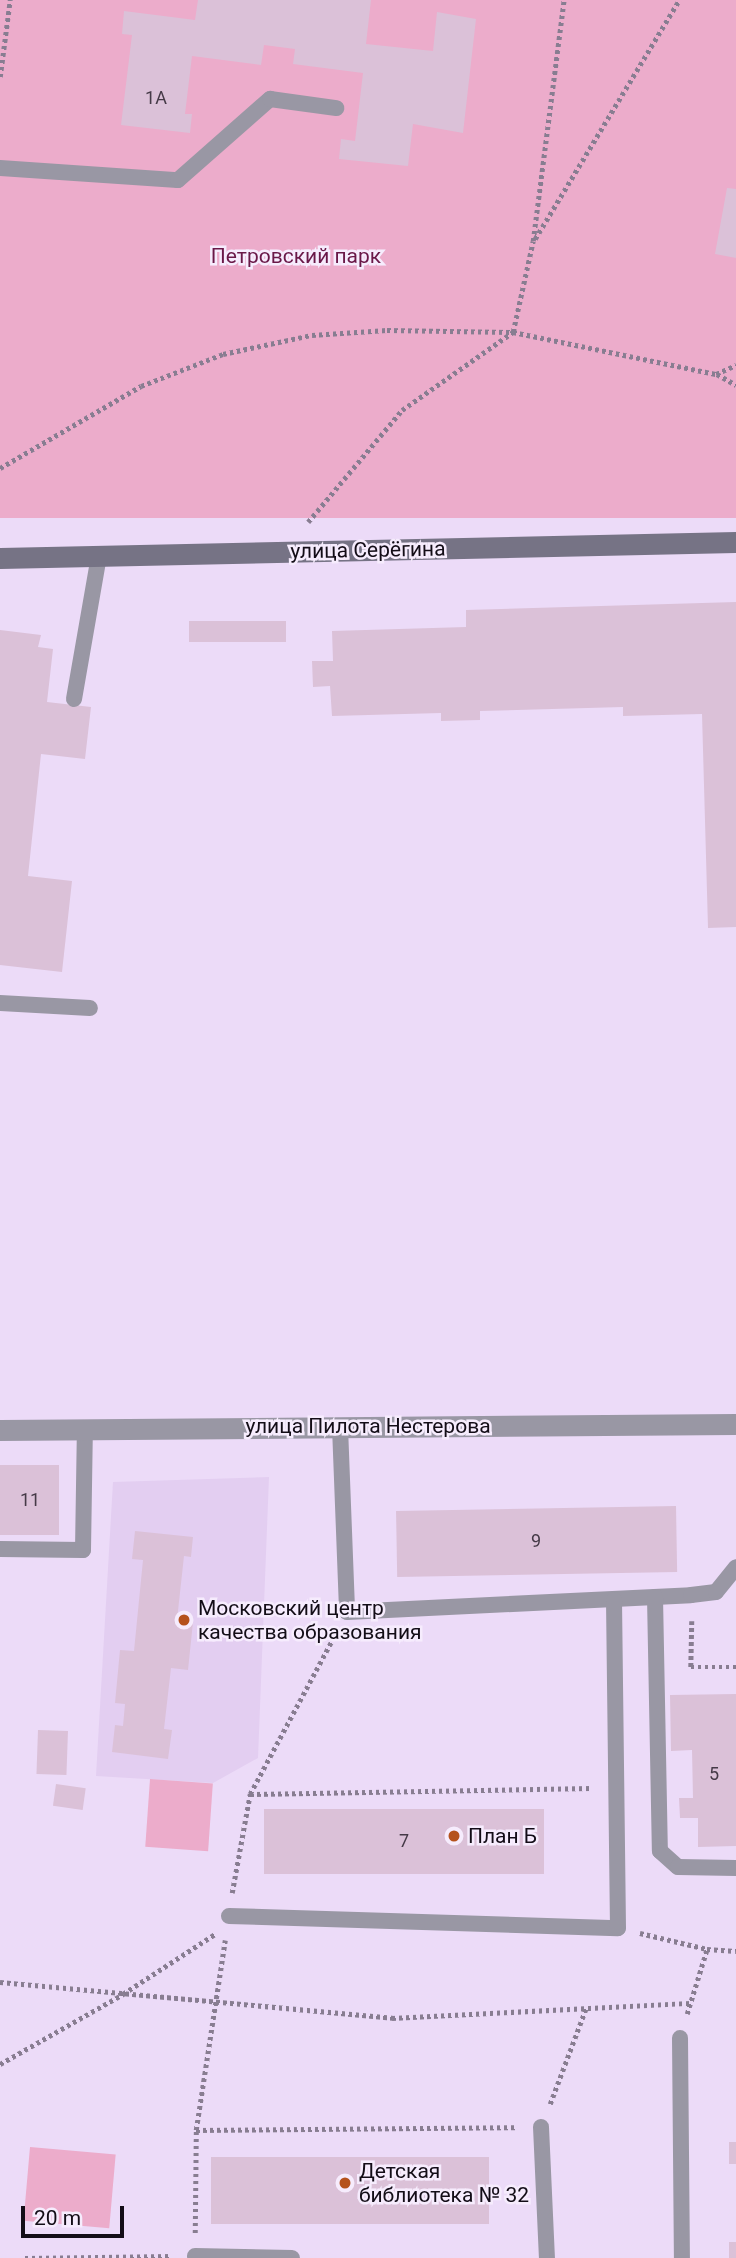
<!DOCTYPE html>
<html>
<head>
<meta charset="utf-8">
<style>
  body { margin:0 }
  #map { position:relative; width:736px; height:2258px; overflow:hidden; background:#ecdbf8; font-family:Roboto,sans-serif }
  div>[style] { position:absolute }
  .built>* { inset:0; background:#e3cef1 }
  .green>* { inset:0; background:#ecaccb; transform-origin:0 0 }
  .building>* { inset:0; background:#dbc1d8; transform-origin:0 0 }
  .path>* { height:4.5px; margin-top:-2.25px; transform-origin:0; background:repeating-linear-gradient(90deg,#887d91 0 3.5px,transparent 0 7px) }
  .lane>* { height:16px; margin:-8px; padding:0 8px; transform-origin:8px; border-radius:8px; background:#9997a4 }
  .street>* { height:21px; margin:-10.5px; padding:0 10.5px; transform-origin:10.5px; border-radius:10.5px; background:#9997a4 }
  .secondary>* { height:21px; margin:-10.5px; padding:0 10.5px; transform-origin:10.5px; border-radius:10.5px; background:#767385 }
  .dots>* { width:19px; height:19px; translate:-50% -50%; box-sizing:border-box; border:4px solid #f6ecfd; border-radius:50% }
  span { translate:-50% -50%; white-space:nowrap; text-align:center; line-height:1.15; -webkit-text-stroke:5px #f6ecfd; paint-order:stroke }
  .number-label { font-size:18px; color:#453a47 }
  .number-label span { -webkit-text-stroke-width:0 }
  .park-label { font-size:21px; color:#6a1848 }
  .street-label { font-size:21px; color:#130d17 }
  .poi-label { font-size:21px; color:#130d17 }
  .left { translate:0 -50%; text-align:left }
  .scale { position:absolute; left:21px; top:2206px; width:103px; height:32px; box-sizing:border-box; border:4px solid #130d17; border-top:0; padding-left:9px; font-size:21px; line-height:24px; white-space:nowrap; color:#130d17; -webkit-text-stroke:5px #f6ecfd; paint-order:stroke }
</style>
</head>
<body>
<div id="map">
  <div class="built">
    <div style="clip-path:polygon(269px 1477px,258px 1758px,213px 1783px,96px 1776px,113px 1482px)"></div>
  </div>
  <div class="green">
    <div style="left:0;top:0;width:736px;height:518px"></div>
    <div style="left:150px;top:1779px;width:63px;height:68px;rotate:4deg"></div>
    <div style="left:30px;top:2147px;width:86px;height:74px;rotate:5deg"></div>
  </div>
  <div class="building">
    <div style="clip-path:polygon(198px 0,371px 0,366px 44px,433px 51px,437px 12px,476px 19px,463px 133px,413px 124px,408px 166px,339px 159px,341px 139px,355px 141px,363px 73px,293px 64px,295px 49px,264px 45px,261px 65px,192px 56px,185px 114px,192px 114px,190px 133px,121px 125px,132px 35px,122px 34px,124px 11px,195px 20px)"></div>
    <div style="clip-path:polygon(727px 188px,736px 189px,736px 258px,715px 254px)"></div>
    <div style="clip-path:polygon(736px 602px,736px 927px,708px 928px,702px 714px,623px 716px,623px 707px,480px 711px,480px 720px,441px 721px,441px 713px,332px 716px,330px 686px,313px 687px,312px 661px,333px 661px,332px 631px,466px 627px,466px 610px)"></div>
    <div style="left:286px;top:621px;width:21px;height:97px;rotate:90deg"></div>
    <div style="clip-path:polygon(0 630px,41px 635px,38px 647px,53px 649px,47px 702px,91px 707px,85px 759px,41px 754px,28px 876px,72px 881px,62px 972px,0 965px)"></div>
    <div style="left:0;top:1465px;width:59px;height:70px"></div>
    <div style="left:676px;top:1506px;width:66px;height:280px;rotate:89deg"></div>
    <div style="clip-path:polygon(135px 1531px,193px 1537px,191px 1557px,184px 1556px,177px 1620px,193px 1622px,188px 1670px,171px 1668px,164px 1729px,172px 1730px,168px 1759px,112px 1752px,115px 1725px,123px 1726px,125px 1704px,115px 1703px,120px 1650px,134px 1651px,143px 1560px,132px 1559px)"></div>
    <div style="clip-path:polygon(736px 1694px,736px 1846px,698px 1847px,698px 1818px,680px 1818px,679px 1798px,693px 1798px,692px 1750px,671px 1751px,670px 1695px)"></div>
    <div style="left:38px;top:1730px;width:30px;height:44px;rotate:2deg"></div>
    <div style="left:56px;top:1784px;width:30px;height:22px;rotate:8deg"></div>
    <div style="left:264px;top:1809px;width:280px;height:65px"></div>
    <div style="left:729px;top:2142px;width:7px;height:22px"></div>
    <div style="left:489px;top:2157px;width:67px;height:278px;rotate:90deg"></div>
    <div style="left:729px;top:2242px;width:7px;height:16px"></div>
  </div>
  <div class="path">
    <div style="left:0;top:77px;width:78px;rotate:-82.6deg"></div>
    <div style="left:535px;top:239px;width:279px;rotate:-58.9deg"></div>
    <div style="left:717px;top:374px;width:22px;rotate:30deg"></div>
    <div style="left:0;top:468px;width:163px;rotate:-30.2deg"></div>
    <div style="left:141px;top:386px;width:88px;rotate:-21.3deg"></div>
    <div style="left:223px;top:354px;width:91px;rotate:-12.1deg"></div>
    <div style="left:312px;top:335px;width:75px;rotate:-3.8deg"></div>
    <div style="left:387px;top:330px;width:126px;rotate:0.9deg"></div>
    <div style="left:513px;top:332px;width:207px;rotate:11.7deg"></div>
    <div style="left:716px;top:374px;width:22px;rotate:-24deg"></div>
    <div style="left:308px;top:522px;width:146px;rotate:-50deg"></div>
    <div style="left:402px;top:410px;width:136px;rotate:-35.1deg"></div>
    <div style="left:513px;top:332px;width:93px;rotate:-77.6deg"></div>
    <div style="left:533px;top:241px;width:243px;rotate:-82.7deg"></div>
    <div style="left:692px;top:1621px;width:46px;rotate:91.2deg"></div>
    <div style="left:691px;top:1667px;width:45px"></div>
    <div style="left:250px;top:1794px;width:341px;rotate:-1deg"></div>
    <div style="left:232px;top:1893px;width:101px;rotate:-79.7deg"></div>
    <div style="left:250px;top:1794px;width:185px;rotate:-61.9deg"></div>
    <div style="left:640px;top:1933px;width:69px;rotate:13.4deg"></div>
    <div style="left:0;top:1982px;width:394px;rotate:5.2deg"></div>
    <div style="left:392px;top:2018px;width:299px;rotate:-2.9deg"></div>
    <div style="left:687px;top:2014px;width:68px;rotate:-72.9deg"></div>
    <div style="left:707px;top:1949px;width:29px;rotate:4deg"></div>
    <div style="left:0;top:2064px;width:142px;rotate:-29.6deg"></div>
    <div style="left:123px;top:1994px;width:110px;rotate:-33.1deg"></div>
    <div style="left:550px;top:2104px;width:103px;rotate:-69.4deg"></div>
    <div style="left:196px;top:2130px;width:192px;rotate:-81.3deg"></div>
    <div style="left:195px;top:2233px;width:103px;rotate:-89.4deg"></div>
    <div style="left:196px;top:2130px;width:322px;rotate:-0.5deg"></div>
    <div style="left:25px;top:2258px;width:146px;rotate:-0.8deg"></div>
  </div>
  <div class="lane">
    <div style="left:0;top:168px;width:178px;rotate:3.9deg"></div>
    <div style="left:178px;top:180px;width:123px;rotate:-41.4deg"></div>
    <div style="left:270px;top:99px;width:67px;rotate:7.8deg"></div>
    <div style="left:74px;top:699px;width:145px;rotate:-80.1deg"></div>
    <div style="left:0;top:1003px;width:90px;rotate:3.2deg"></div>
    <div style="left:340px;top:1427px;width:185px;rotate:87.8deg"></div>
    <div style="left:347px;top:1612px;width:344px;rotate:-2.8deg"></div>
    <div style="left:691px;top:1595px;width:25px;rotate:-7deg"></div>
    <div style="left:716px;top:1592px;width:32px;rotate:-51deg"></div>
    <div style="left:0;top:1549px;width:83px;rotate:0.7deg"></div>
    <div style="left:83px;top:1550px;width:122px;rotate:-89.1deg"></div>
    <div style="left:655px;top:1597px;width:254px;rotate:88.9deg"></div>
    <div style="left:660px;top:1851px;width:24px;rotate:42deg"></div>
    <div style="left:678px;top:1867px;width:58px;rotate:1deg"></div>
    <div style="left:229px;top:1916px;width:389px;rotate:1.8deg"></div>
    <div style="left:618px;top:1928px;width:328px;rotate:-90.7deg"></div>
    <div style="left:680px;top:2038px;width:220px;rotate:89.5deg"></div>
    <div style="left:541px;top:2127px;width:131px;rotate:87.4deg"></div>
    <div style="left:195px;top:2256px;width:97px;rotate:1.2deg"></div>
  </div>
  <div class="street">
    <div style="left:0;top:1430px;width:736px;rotate:-0.47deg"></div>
  </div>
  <div class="secondary">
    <div style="left:0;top:558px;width:736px;rotate:-1.25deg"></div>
  </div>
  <div class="dots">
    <div style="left:184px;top:1620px;background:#b5521c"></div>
    <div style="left:454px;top:1836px;background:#b5521c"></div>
    <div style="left:345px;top:2183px;background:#b5521c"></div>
  </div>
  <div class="number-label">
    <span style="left:156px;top:98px">1А</span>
    <span style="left:30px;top:1500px">11</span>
    <span style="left:536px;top:1541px">9</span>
    <span style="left:714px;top:1774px">5</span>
    <span style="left:404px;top:1841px">7</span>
  </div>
  <div class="park-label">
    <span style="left:296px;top:256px">Петровский парк</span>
  </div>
  <div class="street-label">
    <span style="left:368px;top:550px;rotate:-1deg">улица Серёгина</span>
    <span style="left:368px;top:1426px">улица Пилота Нестерова</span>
  </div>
  <div class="poi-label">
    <span class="left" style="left:198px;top:1620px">Московский центр<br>качества образования</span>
    <span class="left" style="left:468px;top:1836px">План Б</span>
    <span class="left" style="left:359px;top:2183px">Детская<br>библиотека № 32</span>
  </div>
  <div class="scale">20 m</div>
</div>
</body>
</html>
